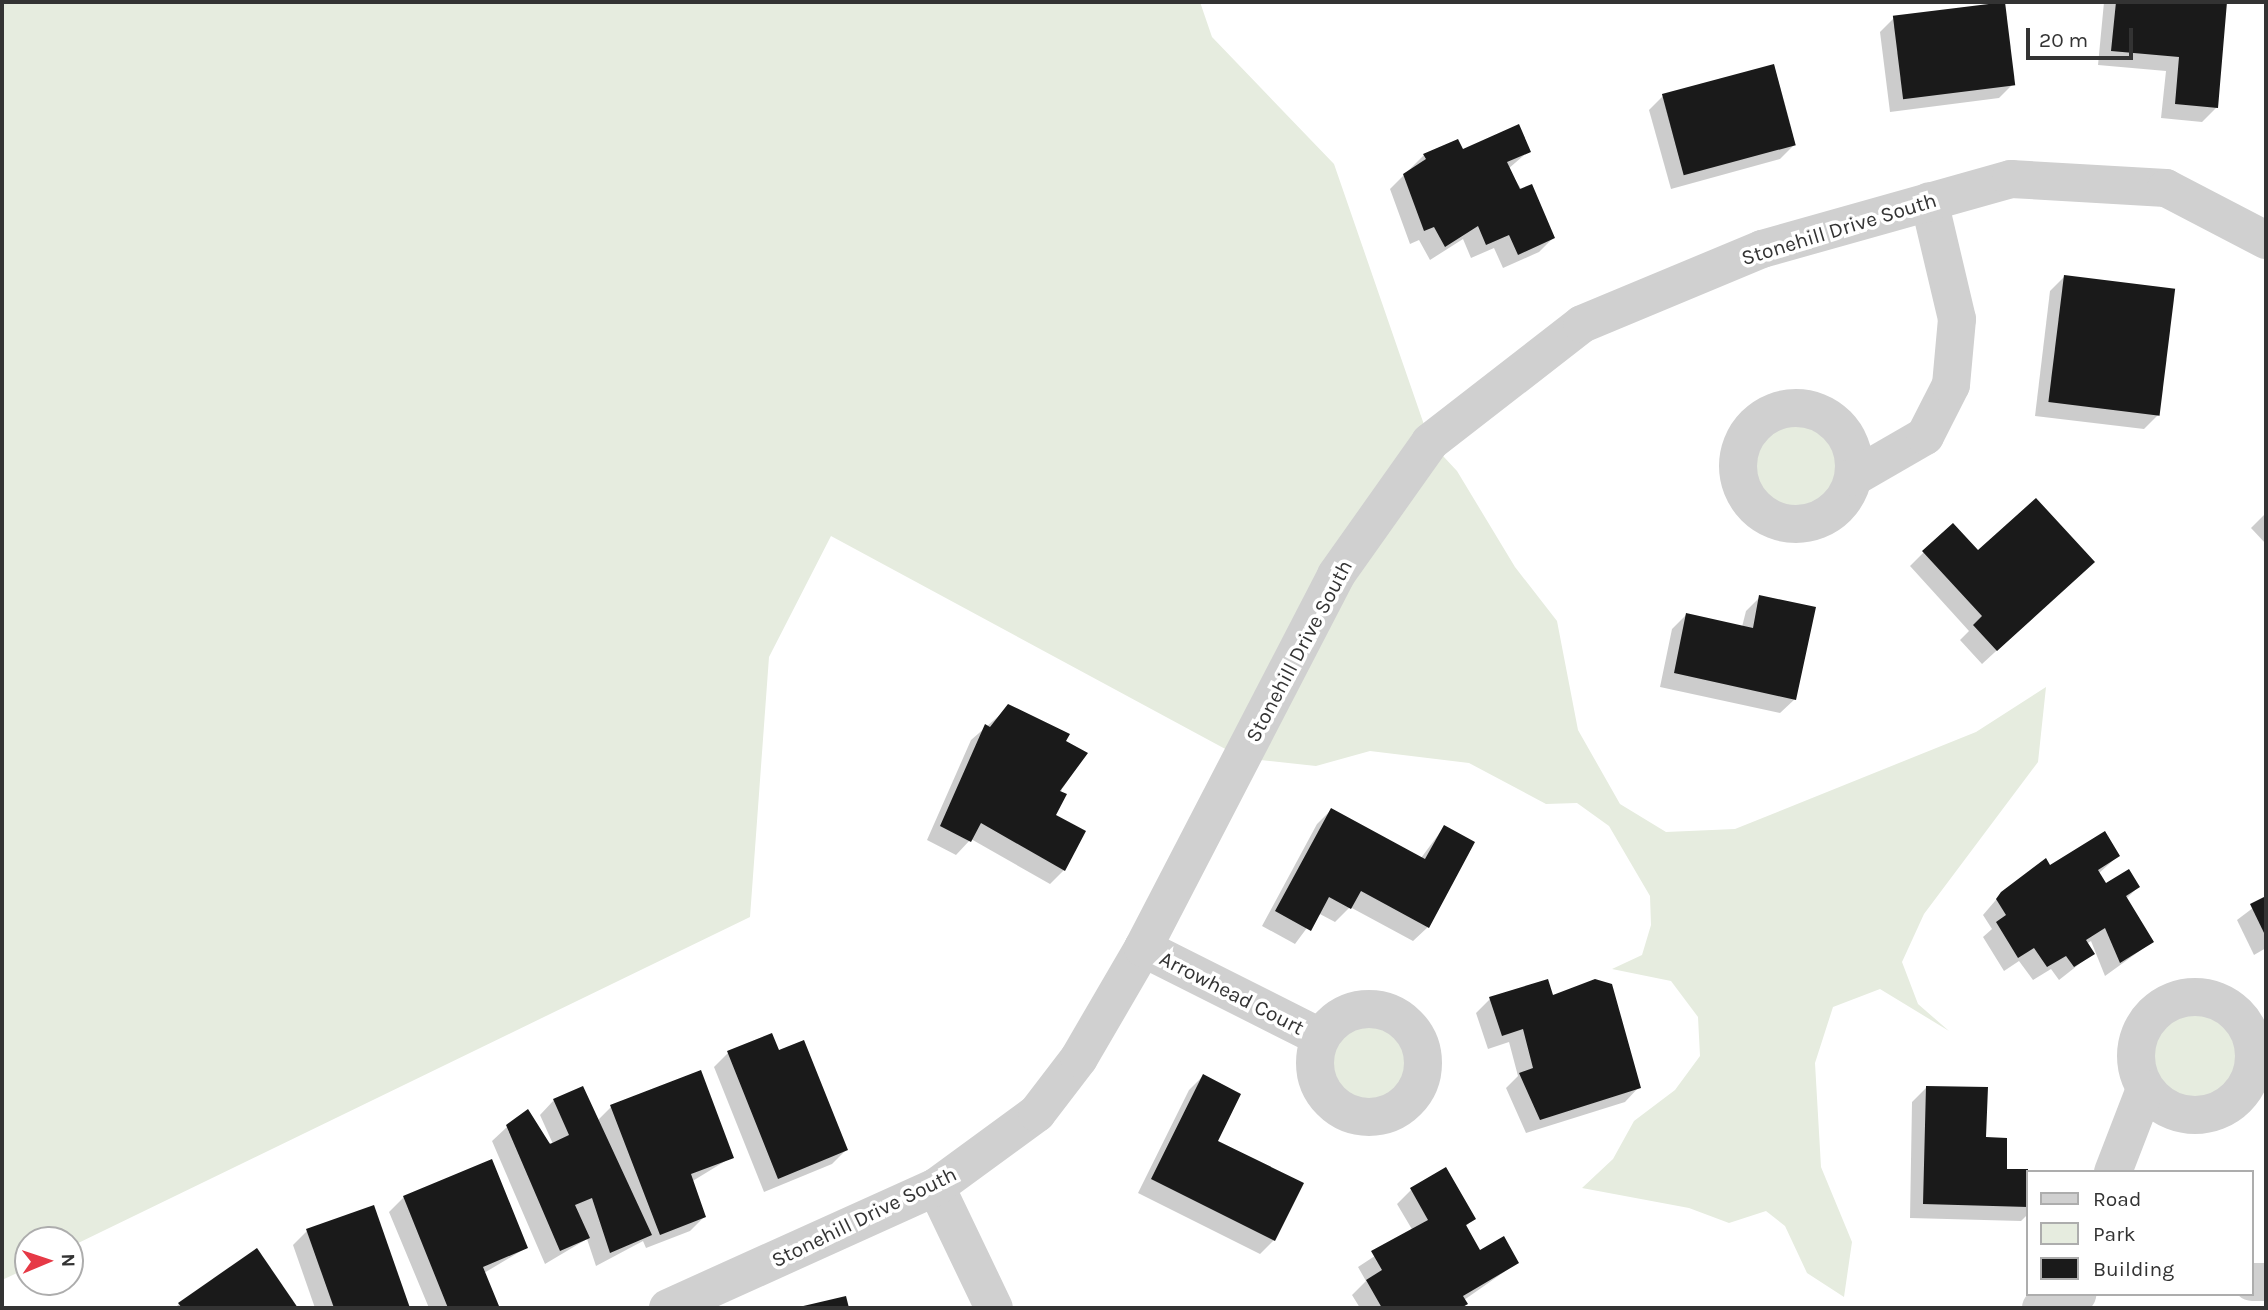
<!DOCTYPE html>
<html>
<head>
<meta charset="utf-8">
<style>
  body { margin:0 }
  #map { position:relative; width:2268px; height:1310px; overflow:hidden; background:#fff; font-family:Karla,sans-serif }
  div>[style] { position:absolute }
  .green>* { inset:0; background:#e6ecdf }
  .round { border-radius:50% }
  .shadow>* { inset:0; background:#0003 }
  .building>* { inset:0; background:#1a1a1a; transform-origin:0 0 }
  .minor>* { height:38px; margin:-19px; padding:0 19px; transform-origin:19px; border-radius:19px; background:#d0d0d0 }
  .minor>.ring { margin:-19px; padding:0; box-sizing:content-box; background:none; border:38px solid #d0d0d0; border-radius:50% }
  span { translate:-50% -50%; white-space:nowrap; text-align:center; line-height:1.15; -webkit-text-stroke:7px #fff; paint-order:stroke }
  .street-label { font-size:21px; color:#333 }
  .frame { position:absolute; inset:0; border:4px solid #333; pointer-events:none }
  .legend { position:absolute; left:2026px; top:1170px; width:228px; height:126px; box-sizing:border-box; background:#fff; border:2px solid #adadad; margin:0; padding:9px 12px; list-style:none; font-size:21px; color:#333 }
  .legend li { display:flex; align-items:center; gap:14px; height:35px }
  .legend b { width:35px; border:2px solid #adadad }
  .north { position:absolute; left:14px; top:1226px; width:70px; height:70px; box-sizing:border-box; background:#fff; border:2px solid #adadad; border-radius:50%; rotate:88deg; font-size:19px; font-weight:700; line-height:28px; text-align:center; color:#333 }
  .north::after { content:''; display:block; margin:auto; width:24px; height:32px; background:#e63946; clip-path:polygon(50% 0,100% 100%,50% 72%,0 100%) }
  .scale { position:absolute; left:2026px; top:28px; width:107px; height:32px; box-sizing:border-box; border:4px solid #333; border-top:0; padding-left:9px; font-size:21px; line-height:24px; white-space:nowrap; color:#333; -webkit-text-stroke:5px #fff; paint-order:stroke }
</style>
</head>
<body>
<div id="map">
  <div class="green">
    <div style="clip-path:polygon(2px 2px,1200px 2px,1212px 37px,1334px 164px,1430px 442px,1457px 471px,1515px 567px,1557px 621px,1578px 730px,1620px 804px,1666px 832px,1735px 829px,1976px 732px,2046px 687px,2038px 762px,1924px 914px,1902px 962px,1918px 1004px,1949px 1031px,1880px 989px,1833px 1007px,1815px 1063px,1821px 1167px,1852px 1242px,1844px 1297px,1807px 1273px,1785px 1226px,1766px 1211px,1729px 1223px,1689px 1208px,1582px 1188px,1613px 1159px,1634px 1121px,1675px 1090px,1700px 1056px,1698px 1017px,1671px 981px,1612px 969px,1642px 955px,1651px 925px,1650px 896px,1609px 826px,1577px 803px,1546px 804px,1469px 763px,1370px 751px,1316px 766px,1242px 758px,831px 536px,769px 657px,750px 917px,70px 1247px,70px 1240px,28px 1240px,28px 1268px,2px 1280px)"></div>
    <div class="round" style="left:1738px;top:408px;width:116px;height:116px"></div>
    <div class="round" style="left:2136px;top:997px;width:118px;height:118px"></div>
    <div class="round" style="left:1315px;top:1009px;width:108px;height:108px"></div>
  </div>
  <div class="shadow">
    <div style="clip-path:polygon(2104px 2px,2226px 2px,2216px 108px,2202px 122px,2161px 118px,2166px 71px,2098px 65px)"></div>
    <div style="clip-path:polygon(1894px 18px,2013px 84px,1999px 98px,1890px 112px,1880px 32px)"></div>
    <div style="clip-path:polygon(1663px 96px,1794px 145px,1780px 159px,1671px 189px,1649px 110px)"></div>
    <div style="clip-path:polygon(1462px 151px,1529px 151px,1508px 169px,1553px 238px,1539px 252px,1503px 268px,1494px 248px,1471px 258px,1463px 239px,1430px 260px,1419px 240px,1410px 244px,1390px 189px,1424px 155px)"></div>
    <div style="clip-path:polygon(2064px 277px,2158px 415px,2144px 429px,2035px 416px,2050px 291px)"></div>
    <div style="clip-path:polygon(2266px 513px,2266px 544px,2251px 528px)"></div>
    <div style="clip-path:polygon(1924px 552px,1978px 553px,2078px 576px,1982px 664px,1960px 640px,1969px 631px,1910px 566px)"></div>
    <div style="clip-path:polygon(1760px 597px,1795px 699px,1780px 713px,1660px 687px,1672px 629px,1686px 615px,1742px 627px,1746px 611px)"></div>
    <div style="clip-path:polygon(1009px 707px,1086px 754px,1062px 789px,1054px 816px,1064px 870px,1050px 884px,971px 839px,956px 855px,927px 840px,971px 740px)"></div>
    <div style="clip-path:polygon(1331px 810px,1421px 858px,1444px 827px,1428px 927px,1413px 941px,1350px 907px,1335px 922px,1318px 913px,1295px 944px,1262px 926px,1317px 824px)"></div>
    <div style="clip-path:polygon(2118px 856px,2098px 874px,2106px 886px,2138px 887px,2126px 899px,2152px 942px,2105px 976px,2091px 941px,2086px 944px,2092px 954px,2059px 980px,2051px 969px,2033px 980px,2019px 961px,2004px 971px,1983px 937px,1992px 929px,1983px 915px,2001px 894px,2045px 861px,2050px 868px)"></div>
    <div style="clip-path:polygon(2266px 898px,2266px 948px,2254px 955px,2237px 920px)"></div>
    <div style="clip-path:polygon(1552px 997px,1639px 1087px,1625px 1102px,1526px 1133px,1506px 1088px,1518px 1076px,1509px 1042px,1488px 1049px,1476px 1013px,1490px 999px)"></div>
    <div style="clip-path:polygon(728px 1053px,778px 1053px,846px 1150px,832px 1164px,764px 1192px,714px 1067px)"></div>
    <div style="clip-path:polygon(1203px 1076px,1216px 1141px,1274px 1240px,1260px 1254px,1138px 1193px,1189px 1090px)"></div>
    <div style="clip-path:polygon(1926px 1088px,1985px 1139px,2005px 1171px,2036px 1171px,2028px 1172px,2028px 1214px,2021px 1221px,1910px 1218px,1912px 1102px)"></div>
    <div style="clip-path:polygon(554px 1100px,597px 1121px,611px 1107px,732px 1157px,691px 1182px,704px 1217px,690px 1231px,646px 1248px,643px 1241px,596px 1266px,587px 1239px,545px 1264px,492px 1141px,507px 1127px,553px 1144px,540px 1115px)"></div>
    <div style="clip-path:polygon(1411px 1190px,1474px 1218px,1465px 1227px,1480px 1252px,1517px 1263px,1464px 1300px,1461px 1308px,1360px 1308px,1352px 1295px,1366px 1281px,1358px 1267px,1413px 1231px,1397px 1204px)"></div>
    <div style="clip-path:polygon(404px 1197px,526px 1248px,484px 1273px,494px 1308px,429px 1308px,389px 1212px)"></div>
    <div style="clip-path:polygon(373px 1208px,408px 1308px,315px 1308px,293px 1245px,307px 1231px)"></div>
    <div style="clip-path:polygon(257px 1251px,296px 1308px,175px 1308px,179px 1304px)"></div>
  </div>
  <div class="building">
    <div style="left:2005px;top:2px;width:84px;height:113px;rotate:83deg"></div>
    <div style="clip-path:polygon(2116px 2px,2227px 2px,2218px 108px,2175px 104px,2179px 57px,2111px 51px)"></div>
    <div style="left:1774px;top:64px;width:84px;height:116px;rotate:75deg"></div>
    <div style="clip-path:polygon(1519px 124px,1531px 152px,1507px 162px,1520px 189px,1532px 184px,1555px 238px,1518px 255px,1509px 235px,1486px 245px,1478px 226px,1445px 247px,1434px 227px,1424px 231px,1403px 174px,1426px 159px,1423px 154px,1458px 139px,1463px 149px)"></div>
    <div style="left:2064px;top:275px;width:112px;height:128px;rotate:7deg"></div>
    <div style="clip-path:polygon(2036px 498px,2095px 562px,1997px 651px,1973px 625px,1982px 616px,1922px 551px,1953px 523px,1978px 550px)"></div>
    <div style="clip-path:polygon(1759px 595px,1816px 607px,1796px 700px,1674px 673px,1686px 613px,1753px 628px)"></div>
    <div style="clip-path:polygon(1008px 704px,1070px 734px,1066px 741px,1088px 753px,1060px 791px,1067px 794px,1056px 815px,1086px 831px,1065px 871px,981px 823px,971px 842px,940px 826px,985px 724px,990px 727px)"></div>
    <div style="clip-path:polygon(1331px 808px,1425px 859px,1444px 825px,1475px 842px,1429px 928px,1361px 891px,1351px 909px,1329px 897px,1311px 931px,1275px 911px)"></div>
    <div style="clip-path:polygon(2105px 831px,2120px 856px,2098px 870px,2106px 883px,2129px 869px,2140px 887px,2126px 896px,2154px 942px,2120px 963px,2105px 928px,2086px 940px,2095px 954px,2074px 967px,2066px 956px,2047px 967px,2034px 948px,2018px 958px,1996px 922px,2006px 915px,1996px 899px,2001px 892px,2046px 858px,2050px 865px)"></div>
    <div style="clip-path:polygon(2266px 896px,2266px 937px,2250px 904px)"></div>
    <div style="clip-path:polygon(1548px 979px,1553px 995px,1595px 979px,1612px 984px,1641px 1088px,1540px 1120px,1519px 1073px,1533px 1068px,1523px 1029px,1502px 1036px,1489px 997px)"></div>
    <div style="clip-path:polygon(772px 1033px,779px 1050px,804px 1040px,848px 1150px,778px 1179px,727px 1051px)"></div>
    <div style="clip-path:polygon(701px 1070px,734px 1158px,691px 1174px,706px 1217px,660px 1235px,610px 1105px)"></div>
    <div style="clip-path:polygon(1203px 1074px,1241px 1094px,1218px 1141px,1304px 1183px,1275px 1241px,1151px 1179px)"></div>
    <div style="clip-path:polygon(583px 1086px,652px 1235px,610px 1253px,592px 1198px,575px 1205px,590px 1238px,560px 1251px,506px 1125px,528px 1109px,550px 1144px,569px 1135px,553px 1099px)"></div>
    <div style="clip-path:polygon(1926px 1086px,1988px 1087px,1986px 1137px,2007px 1138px,2007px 1169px,2028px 1169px,2028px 1207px,1923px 1204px)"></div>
    <div style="clip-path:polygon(492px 1159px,528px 1248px,483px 1267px,499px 1306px,448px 1308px,403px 1196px)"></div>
    <div style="clip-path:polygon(1446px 1167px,1476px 1219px,1466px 1225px,1480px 1250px,1504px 1236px,1519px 1263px,1463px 1296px,1468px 1304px,1461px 1308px,1382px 1308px,1366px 1280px,1382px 1270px,1371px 1251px,1428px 1220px,1410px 1188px)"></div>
    <div style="clip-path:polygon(374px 1205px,410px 1308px,334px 1308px,306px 1229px)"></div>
    <div style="clip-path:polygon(257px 1248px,298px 1308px,182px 1308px,178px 1303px)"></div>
    <div style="clip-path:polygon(846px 1296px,849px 1308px,800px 1308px,799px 1307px)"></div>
  </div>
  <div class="minor">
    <div class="ring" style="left:1738px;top:408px;width:78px;height:78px"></div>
    <div style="left:1854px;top:477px;width:82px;rotate:-30deg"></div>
    <div style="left:1925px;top:436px;width:57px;rotate:-63deg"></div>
    <div style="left:1951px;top:385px;width:66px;rotate:-84.8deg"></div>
    <div style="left:1957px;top:319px;width:121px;rotate:-103.3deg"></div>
    <div style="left:1143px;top:948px;width:198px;rotate:26.7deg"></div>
    <div class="ring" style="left:2136px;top:997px;width:80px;height:80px"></div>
    <div class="ring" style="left:1315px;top:1009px;width:70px;height:70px"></div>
    <div style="left:2113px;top:1172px;width:89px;rotate:-68.9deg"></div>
    <div style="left:936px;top:1187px;width:134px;rotate:64.4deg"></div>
    <div style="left:2252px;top:1282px;width:14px"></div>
    <div style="left:668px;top:1308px;width:294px;rotate:-24.3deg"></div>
    <div style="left:936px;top:1187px;width:125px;rotate:-36.2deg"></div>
    <div style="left:1037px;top:1113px;width:69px;rotate:-52.6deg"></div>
    <div style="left:1079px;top:1058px;width:127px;rotate:-59.8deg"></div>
    <div style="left:1143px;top:948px;width:420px;rotate:-62.6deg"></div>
    <div style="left:1336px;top:575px;width:163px;rotate:-54.7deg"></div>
    <div style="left:1430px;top:442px;width:192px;rotate:-37.8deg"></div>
    <div style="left:1582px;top:324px;width:195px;rotate:-22.6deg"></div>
    <div style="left:1762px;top:249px;width:259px;rotate:-15.7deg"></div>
    <div style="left:2011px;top:179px;width:155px;rotate:3.3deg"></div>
    <div style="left:2166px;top:188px;width:113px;rotate:27.5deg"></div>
    <div style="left:2041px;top:1308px;width:39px;rotate:-21deg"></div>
  </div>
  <div class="street-label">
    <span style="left:1839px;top:229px;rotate:-17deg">Stonehill Drive South</span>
    <span style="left:1299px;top:651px;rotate:-62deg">Stonehill Drive South</span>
    <span style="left:1232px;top:993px;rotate:27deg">Arrowhead Court</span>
    <span style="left:864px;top:1217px;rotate:-26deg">Stonehill Drive South</span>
  </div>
  <div class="frame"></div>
  <ul class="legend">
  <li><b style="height:9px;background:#d0d0d0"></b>Road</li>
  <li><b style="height:19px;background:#e6ecdf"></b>Park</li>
  <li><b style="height:19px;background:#1a1a1a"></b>Building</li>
  </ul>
  <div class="north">N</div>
  <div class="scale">20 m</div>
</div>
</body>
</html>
